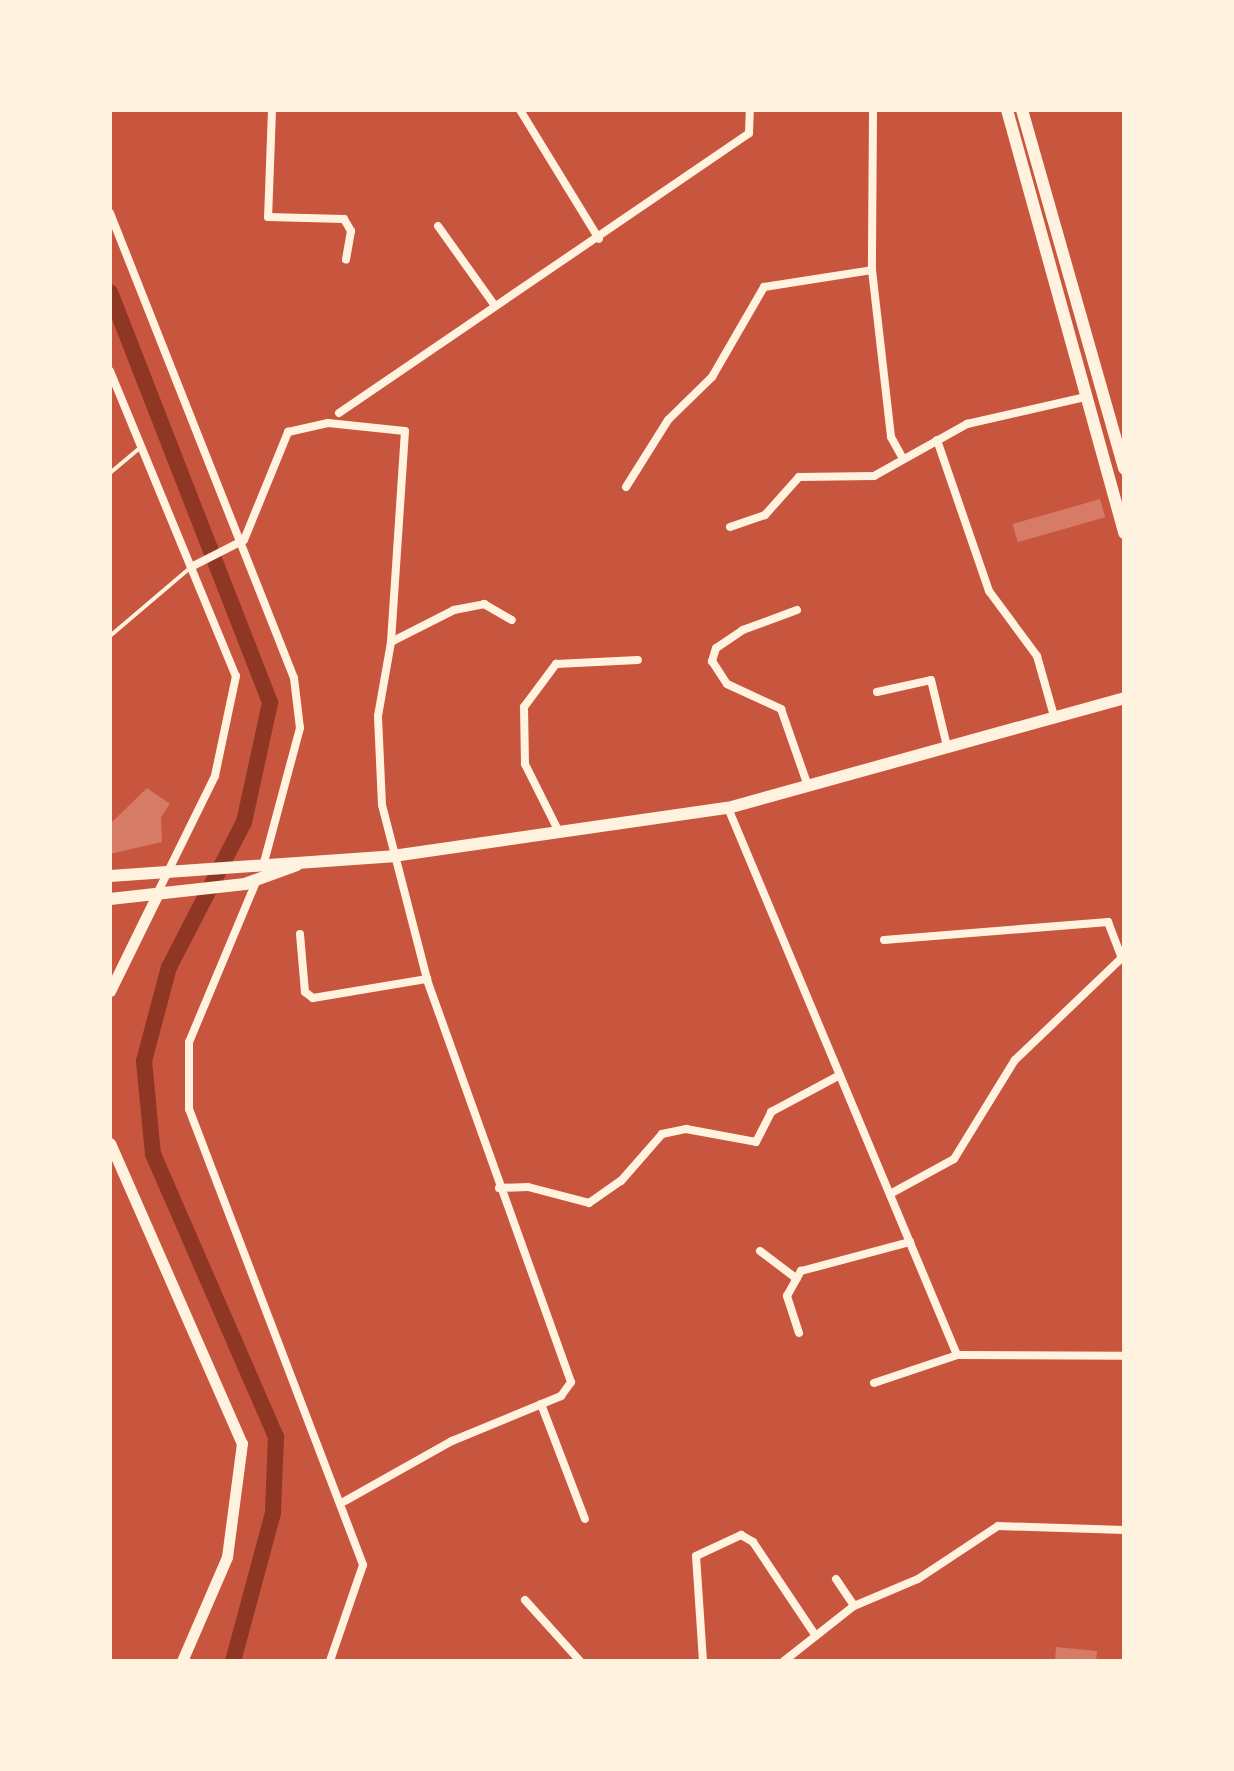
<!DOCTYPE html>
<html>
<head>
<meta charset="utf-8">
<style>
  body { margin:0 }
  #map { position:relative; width:1234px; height:1771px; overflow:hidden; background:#c8553d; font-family:Commissioner,sans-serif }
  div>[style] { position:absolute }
  .canal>* { height:16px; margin:-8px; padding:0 8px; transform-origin:8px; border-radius:8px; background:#8f3625 }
  .building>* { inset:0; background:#d67c66; transform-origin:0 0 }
  .service>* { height:4px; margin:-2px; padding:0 2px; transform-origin:2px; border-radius:2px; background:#fff3e0 }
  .minor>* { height:8px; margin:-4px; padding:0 4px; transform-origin:4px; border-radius:4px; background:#fff3e0 }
  .tertiary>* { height:11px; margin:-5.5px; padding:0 5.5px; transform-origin:5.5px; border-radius:5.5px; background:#fff3e0 }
  .secondary>* { height:12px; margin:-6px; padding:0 6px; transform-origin:6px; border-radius:6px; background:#fff3e0 }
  span { translate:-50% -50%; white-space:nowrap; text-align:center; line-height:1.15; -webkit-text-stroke:6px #fff3e0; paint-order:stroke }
  .frame { position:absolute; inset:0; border:112px solid #fff3e0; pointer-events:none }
</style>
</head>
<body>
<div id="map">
  <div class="canal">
    <div style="left:110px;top:292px;width:441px;rotate:68.7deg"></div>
    <div style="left:270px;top:703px;width:122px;rotate:102.3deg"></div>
    <div style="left:244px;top:822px;width:163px;rotate:117.3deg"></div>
    <div style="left:169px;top:967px;width:97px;rotate:104.9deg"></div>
    <div style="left:144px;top:1061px;width:93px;rotate:84.5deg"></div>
    <div style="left:153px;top:1154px;width:309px;rotate:66.5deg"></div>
    <div style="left:276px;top:1437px;width:76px;rotate:92.3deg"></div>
    <div style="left:273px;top:1513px;width:153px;rotate:105.1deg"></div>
  </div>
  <div class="building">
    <div style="left:1100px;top:499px;width:19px;height:91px;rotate:74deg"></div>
    <div style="clip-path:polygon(147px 788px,170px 804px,161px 817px,162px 842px,110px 854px,110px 824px)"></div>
    <div style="clip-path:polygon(1056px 1647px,1097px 1651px,1096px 1661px,1055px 1661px)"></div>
  </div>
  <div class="service">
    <div style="left:110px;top:473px;width:40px;rotate:-40deg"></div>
    <div style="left:110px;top:636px;width:105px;rotate:-40.4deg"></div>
  </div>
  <div class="minor">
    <div style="left:272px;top:110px;width:107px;rotate:92.1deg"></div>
    <div style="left:268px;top:217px;width:76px;rotate:1.5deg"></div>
    <div style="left:344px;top:219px;width:14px;rotate:60deg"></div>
    <div style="left:351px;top:231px;width:29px;rotate:100deg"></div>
    <div style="left:520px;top:110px;width:151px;rotate:58.5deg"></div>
    <div style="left:873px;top:110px;width:160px;rotate:90.4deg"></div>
    <div style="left:872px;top:270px;width:168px;rotate:83.5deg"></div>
    <div style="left:891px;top:437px;width:23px;rotate:61deg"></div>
    <div style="left:110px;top:213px;width:500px;rotate:68.41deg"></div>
    <div style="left:294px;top:678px;width:50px;rotate:83.2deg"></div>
    <div style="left:300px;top:728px;width:139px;rotate:105deg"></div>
    <div style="left:438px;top:226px;width:98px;rotate:54.5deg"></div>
    <div style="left:110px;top:371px;width:330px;rotate:67.6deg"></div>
    <div style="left:236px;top:676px;width:102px;rotate:101.9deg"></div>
    <div style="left:215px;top:776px;width:134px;rotate:116.2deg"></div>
    <div style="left:339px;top:413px;width:496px;rotate:-34.3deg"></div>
    <div style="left:749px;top:133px;width:23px;rotate:-88deg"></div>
    <div style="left:937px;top:440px;width:160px;rotate:71deg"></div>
    <div style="left:989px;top:591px;width:81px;rotate:53.6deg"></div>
    <div style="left:1037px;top:656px;width:62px;rotate:74.2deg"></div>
    <div style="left:626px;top:487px;width:79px;rotate:-57.9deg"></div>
    <div style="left:668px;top:420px;width:62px;rotate:-44.3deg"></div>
    <div style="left:712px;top:377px;width:104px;rotate:-60deg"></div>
    <div style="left:764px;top:287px;width:109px;rotate:-8.9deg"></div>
    <div style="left:730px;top:527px;width:37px;rotate:-19deg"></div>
    <div style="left:765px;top:515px;width:51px;rotate:-48.2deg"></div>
    <div style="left:799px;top:477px;width:75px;rotate:-0.8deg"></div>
    <div style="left:874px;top:476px;width:107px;rotate:-29.2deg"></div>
    <div style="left:967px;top:424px;width:122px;rotate:-12.8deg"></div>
    <div style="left:191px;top:567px;width:59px;rotate:-27deg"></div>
    <div style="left:244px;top:540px;width:117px;rotate:-67.8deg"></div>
    <div style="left:288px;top:432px;width:41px;rotate:-12.7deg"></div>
    <div style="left:328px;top:423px;width:77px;rotate:5.9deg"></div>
    <div style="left:405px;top:431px;width:211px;rotate:93.8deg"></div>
    <div style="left:797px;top:610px;width:58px;rotate:159.7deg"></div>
    <div style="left:743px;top:630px;width:32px;rotate:146deg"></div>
    <div style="left:716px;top:648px;width:14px;rotate:107deg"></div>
    <div style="left:712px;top:661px;width:27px;rotate:57deg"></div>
    <div style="left:727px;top:684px;width:60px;rotate:24.8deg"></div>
    <div style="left:781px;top:709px;width:82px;rotate:70.7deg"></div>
    <div style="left:877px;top:692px;width:55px;rotate:-12.5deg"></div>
    <div style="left:931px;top:680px;width:68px;rotate:76.4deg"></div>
    <div style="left:728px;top:808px;width:593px;rotate:67.28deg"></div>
    <div style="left:559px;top:832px;width:76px;rotate:-116.6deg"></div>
    <div style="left:525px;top:764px;width:57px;rotate:-91deg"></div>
    <div style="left:524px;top:707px;width:54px;rotate:-53.3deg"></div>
    <div style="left:556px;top:664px;width:82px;rotate:-2.8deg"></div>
    <div style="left:256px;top:882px;width:173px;rotate:112.7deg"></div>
    <div style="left:189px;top:1042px;width:67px;rotate:90deg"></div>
    <div style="left:189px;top:1109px;width:488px;rotate:69.1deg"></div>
    <div style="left:363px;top:1565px;width:102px;rotate:109deg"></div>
    <div style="left:300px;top:934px;width:58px;rotate:85.1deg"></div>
    <div style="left:305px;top:992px;width:10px;rotate:37deg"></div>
    <div style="left:313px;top:998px;width:116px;rotate:-9.5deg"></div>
    <div style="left:884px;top:940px;width:225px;rotate:-4.6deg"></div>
    <div style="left:1108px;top:922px;width:36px;rotate:69deg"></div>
    <div style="left:499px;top:1188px;width:29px;rotate:-2deg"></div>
    <div style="left:528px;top:1187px;width:63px;rotate:14.7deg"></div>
    <div style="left:589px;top:1203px;width:39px;rotate:-35deg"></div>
    <div style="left:621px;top:1181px;width:62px;rotate:-48.9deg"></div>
    <div style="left:662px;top:1134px;width:25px;rotate:-12deg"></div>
    <div style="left:686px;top:1129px;width:71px;rotate:10.5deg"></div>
    <div style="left:756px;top:1142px;width:34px;rotate:-63deg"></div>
    <div style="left:771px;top:1112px;width:78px;rotate:-28.2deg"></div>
    <div style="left:890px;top:1194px;width:73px;rotate:-28.7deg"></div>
    <div style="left:954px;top:1159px;width:116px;rotate:-58.4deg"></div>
    <div style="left:1015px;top:1060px;width:151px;rotate:-43.7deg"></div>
    <div style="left:760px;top:1251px;width:46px;rotate:37.1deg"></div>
    <div style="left:799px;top:1333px;width:39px;rotate:-108deg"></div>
    <div style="left:787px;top:1296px;width:29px;rotate:-61deg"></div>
    <div style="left:801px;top:1271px;width:113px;rotate:-14.9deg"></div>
    <div style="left:874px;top:1383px;width:88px;rotate:-18.6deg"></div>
    <div style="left:957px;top:1355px;width:167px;rotate:0.3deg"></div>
    <div style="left:541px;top:1404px;width:123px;rotate:69.1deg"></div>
    <div style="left:345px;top:1501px;width:123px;rotate:-29.3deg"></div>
    <div style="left:452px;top:1441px;width:118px;rotate:-22.4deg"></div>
    <div style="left:561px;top:1396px;width:17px;rotate:-54deg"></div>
    <div style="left:571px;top:1382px;width:428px;rotate:-109.7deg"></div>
    <div style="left:427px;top:979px;width:180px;rotate:-104.5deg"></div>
    <div style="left:382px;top:805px;width:89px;rotate:-92.6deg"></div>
    <div style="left:378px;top:716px;width:75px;rotate:-80deg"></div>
    <div style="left:391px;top:642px;width:71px;rotate:-26.9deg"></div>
    <div style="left:454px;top:610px;width:31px;rotate:-11deg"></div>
    <div style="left:484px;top:604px;width:32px;rotate:30deg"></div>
    <div style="left:836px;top:1579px;width:32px;rotate:56deg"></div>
    <div style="left:525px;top:1600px;width:82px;rotate:48deg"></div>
    <div style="left:703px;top:1661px;width:105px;rotate:-93.8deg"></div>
    <div style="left:696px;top:1556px;width:50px;rotate:-25deg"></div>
    <div style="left:741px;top:1535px;width:14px;rotate:30deg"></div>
    <div style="left:753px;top:1542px;width:113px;rotate:56.2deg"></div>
    <div style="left:784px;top:1661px;width:89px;rotate:-38.2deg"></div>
    <div style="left:854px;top:1606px;width:69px;rotate:-22.9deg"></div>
    <div style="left:918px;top:1579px;width:96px;rotate:-33.5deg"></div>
    <div style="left:998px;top:1526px;width:126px;rotate:1.8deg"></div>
  </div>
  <div class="tertiary">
    <div style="left:110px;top:991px;width:105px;rotate:-63.9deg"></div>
    <div style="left:110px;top:1143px;width:328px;rotate:66.3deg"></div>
    <div style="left:242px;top:1443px;width:115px;rotate:97.5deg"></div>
    <div style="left:227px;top:1557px;width:113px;rotate:113.4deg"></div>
  </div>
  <div class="secondary">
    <div style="left:1007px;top:110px;width:439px;rotate:74.5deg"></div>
    <div style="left:1022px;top:110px;width:373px;rotate:74.1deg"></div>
    <div style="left:110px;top:876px;width:284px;rotate:-4deg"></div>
    <div style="left:393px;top:856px;width:338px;rotate:-8.2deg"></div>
    <div style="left:728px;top:808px;width:411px;rotate:-15.5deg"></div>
    <div style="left:110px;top:899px;width:136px;rotate:-6.3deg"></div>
    <div style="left:245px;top:884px;width:55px;rotate:-20.1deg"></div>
  </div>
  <div class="frame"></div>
</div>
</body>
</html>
